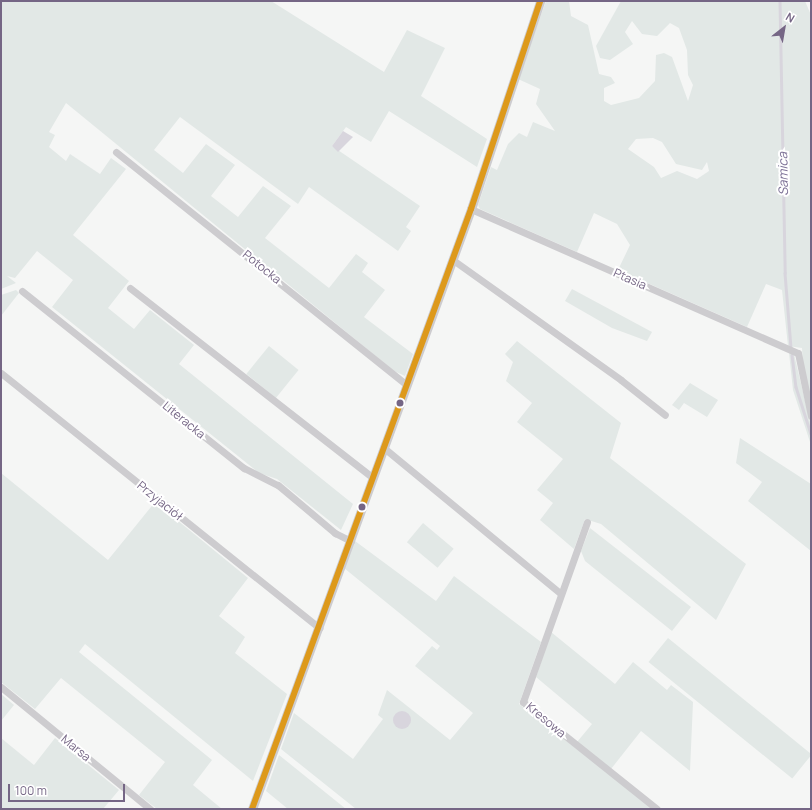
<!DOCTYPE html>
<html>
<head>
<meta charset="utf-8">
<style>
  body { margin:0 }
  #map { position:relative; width:812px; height:810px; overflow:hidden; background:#f5f6f5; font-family:Manrope,sans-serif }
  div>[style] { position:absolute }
  .green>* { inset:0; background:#e2e8e6; transform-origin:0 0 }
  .water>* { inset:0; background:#d8d5dd }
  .round { border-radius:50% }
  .stream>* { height:2.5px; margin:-1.25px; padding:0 1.25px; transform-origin:1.25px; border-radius:1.25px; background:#d8d5dd }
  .minor>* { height:7px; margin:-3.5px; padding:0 3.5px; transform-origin:3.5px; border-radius:3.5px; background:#cdcccf }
  .tertiary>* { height:9px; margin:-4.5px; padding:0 4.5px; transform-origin:4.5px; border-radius:4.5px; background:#cdcccf }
  .bus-1>* { height:6px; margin:-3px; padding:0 3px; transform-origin:3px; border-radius:3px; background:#dd991b }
  .dots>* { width:11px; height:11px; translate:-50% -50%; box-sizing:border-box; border:2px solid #fff; border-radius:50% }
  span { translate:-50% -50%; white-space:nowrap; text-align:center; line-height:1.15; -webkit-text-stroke:4px #fff; paint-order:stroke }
  .street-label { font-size:12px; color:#756685 }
  .water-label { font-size:13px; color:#7c7196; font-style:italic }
  .frame { position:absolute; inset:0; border:2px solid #756685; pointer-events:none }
  .north { position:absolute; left:764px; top:8px; width:40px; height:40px; -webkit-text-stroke:3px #fff; paint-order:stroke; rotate:31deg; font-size:11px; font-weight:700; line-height:16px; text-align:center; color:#756685 }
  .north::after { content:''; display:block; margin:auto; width:14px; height:18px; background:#756685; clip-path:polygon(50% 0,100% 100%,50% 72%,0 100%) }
  .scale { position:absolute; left:8px; top:784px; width:117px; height:18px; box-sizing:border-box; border:2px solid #756685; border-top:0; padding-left:5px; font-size:12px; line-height:14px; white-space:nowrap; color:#756685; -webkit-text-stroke:3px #fff; paint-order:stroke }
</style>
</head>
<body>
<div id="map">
  <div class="green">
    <div style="clip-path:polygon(1px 1px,271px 1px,384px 72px,407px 30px,445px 48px,421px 96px,487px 139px,477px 167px,389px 111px,371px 142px,346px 127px,332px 146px,420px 206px,406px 227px,411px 231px,398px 251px,309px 187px,298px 204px,180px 117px,154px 150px,183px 173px,206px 144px,235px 165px,211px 196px,238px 217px,263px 186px,291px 206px,265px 238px,329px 288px,356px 254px,368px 263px,362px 272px,385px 290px,364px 317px,413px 354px,405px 376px,394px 371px,66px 103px,49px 132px,55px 135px,49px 147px,66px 161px,70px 154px,100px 174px,111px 158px,126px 169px,73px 235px,129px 281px,108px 308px,134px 329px,150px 310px,194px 345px,179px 364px,353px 504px,341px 530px,277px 479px,259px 473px,52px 307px,73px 280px,37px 251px,15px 278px,7px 276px,16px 283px,1px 289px)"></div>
    <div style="clip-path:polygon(evenodd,546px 1px,569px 1px,571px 16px,588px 25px,599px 74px,611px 77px,615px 83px,604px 88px,604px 101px,611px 105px,639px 98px,655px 81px,656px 55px,664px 53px,672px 57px,688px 101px,693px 85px,688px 75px,687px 50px,679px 28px,670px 23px,657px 36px,642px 34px,632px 21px,625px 32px,633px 44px,610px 60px,600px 58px,596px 46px,621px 1px,805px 1px,811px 15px,811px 406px,804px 385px,802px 348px,788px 346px,782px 290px,766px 284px,747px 327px,618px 270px,630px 245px,617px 224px,594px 213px,577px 252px,480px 209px,478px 205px,491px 167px,497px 170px,508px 144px,519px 133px,527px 137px,533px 122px,555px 131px,536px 104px,540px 89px,518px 79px,546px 1px,653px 138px,662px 142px,676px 164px,702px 170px,707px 162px,709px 171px,697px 179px,677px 171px,661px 178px,654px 167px,628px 149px,636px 139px,653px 138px)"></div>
    <div style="clip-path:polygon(572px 289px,652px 332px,647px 341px,612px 328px,565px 301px)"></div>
    <div style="clip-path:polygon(16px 290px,19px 293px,1px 316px,1px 295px)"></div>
    <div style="clip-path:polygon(517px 341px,621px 423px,610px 458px,746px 564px,716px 620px,601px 524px,585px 519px,574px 549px,540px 520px,553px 503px,537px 490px,563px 459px,517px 422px,532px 403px,506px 381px,513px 362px,505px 354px)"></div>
    <div style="left:269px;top:346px;width:38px;height:36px;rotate:39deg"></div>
    <div style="clip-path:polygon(789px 353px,794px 354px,811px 426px,811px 445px,793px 390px)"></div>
    <div style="clip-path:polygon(690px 383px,718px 400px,707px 417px,684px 403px,679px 410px,672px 405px)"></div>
    <div style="clip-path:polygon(740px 438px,811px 484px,811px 551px,748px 501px,762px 482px,736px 463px)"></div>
    <div style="clip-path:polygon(1px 473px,108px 560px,155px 502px,248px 578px,219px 616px,245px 637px,235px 653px,287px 694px,253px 781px,85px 644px,79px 652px,212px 760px,193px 785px,222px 809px,157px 809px,139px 795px,165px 762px,61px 678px,35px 709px,1px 682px)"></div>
    <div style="left:423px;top:523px;width:40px;height:25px;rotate:40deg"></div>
    <div style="clip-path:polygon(590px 528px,691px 607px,672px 631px,585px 561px,581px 551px)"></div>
    <div style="clip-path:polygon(355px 541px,436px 601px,454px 576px,541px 642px,519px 704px,654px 809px,356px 809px,281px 749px,294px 713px,353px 759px,383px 719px,378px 715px,387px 690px,450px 740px,473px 713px,415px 666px,432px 646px,437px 650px,440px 646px,344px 568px)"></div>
    <div style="clip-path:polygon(551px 632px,615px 684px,633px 662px,667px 690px,671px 685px,693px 702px,690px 771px,641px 731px,611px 769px,577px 742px,592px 724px,536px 677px)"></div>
    <div style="left:668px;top:638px;width:185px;height:31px;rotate:39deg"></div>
    <div style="clip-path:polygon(1px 694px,14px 705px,1px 721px)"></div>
    <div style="clip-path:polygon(1px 738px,34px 765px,55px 738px,119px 790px,103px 809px,1px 809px)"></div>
    <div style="clip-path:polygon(279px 755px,346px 809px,288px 809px,266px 791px)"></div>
  </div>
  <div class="water">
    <div style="clip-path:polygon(343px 131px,353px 137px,338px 152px,332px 146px)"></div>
    <div class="round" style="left:393px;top:711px;width:18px;height:18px"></div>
  </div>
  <div class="stream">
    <div style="left:780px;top:1px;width:272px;rotate:88.9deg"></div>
    <div style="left:785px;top:273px;width:74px;rotate:85.4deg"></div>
    <div style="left:792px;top:355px;width:32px;rotate:83deg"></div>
    <div style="left:796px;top:387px;width:49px;rotate:72.3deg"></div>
  </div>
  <div class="minor">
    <div style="left:116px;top:152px;width:373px;rotate:38.7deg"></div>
    <div style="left:471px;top:209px;width:357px;rotate:23.8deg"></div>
    <div style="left:798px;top:353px;width:64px;rotate:78.3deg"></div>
    <div style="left:453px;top:260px;width:206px;rotate:35.5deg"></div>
    <div style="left:621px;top:380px;width:56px;rotate:38.5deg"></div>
    <div style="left:130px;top:288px;width:308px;rotate:38deg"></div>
    <div style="left:22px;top:291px;width:284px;rotate:38.6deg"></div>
    <div style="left:244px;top:468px;width:38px;rotate:27deg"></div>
    <div style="left:278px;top:485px;width:75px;rotate:40.1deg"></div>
    <div style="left:335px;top:533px;width:18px;rotate:27deg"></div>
    <div style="left:1px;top:373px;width:408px;rotate:38.7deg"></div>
    <div style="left:384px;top:448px;width:229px;rotate:39.5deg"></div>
    <div style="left:587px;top:522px;width:191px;rotate:109.6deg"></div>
    <div style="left:523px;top:702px;width:171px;rotate:38.6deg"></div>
    <div style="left:1px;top:687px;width:193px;rotate:39.3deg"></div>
  </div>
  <div class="tertiary">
    <div style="left:252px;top:809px;width:639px;rotate:-69.95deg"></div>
    <div style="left:471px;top:209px;width:219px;rotate:-71.6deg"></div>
  </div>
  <div class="bus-1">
    <div style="left:252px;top:809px;width:639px;rotate:-69.95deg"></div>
    <div style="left:471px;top:209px;width:219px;rotate:-71.6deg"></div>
  </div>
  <div class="dots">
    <div style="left:400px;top:403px;background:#756685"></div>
    <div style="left:362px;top:507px;background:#756685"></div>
  </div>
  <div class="street-label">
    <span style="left:262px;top:267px;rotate:39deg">Potocka</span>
    <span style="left:630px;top:279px;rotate:24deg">Ptasia</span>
    <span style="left:184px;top:420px;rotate:39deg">Literacka</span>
    <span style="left:160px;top:501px;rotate:39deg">Przyjaciół</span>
    <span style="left:546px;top:720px;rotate:40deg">Kresowa</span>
    <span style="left:76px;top:748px;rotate:39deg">Marsa</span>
  </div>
  <div class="water-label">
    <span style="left:783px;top:174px;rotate:-91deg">Samica</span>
  </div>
  <div class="frame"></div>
  <div class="north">N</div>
  <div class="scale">100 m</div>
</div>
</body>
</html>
